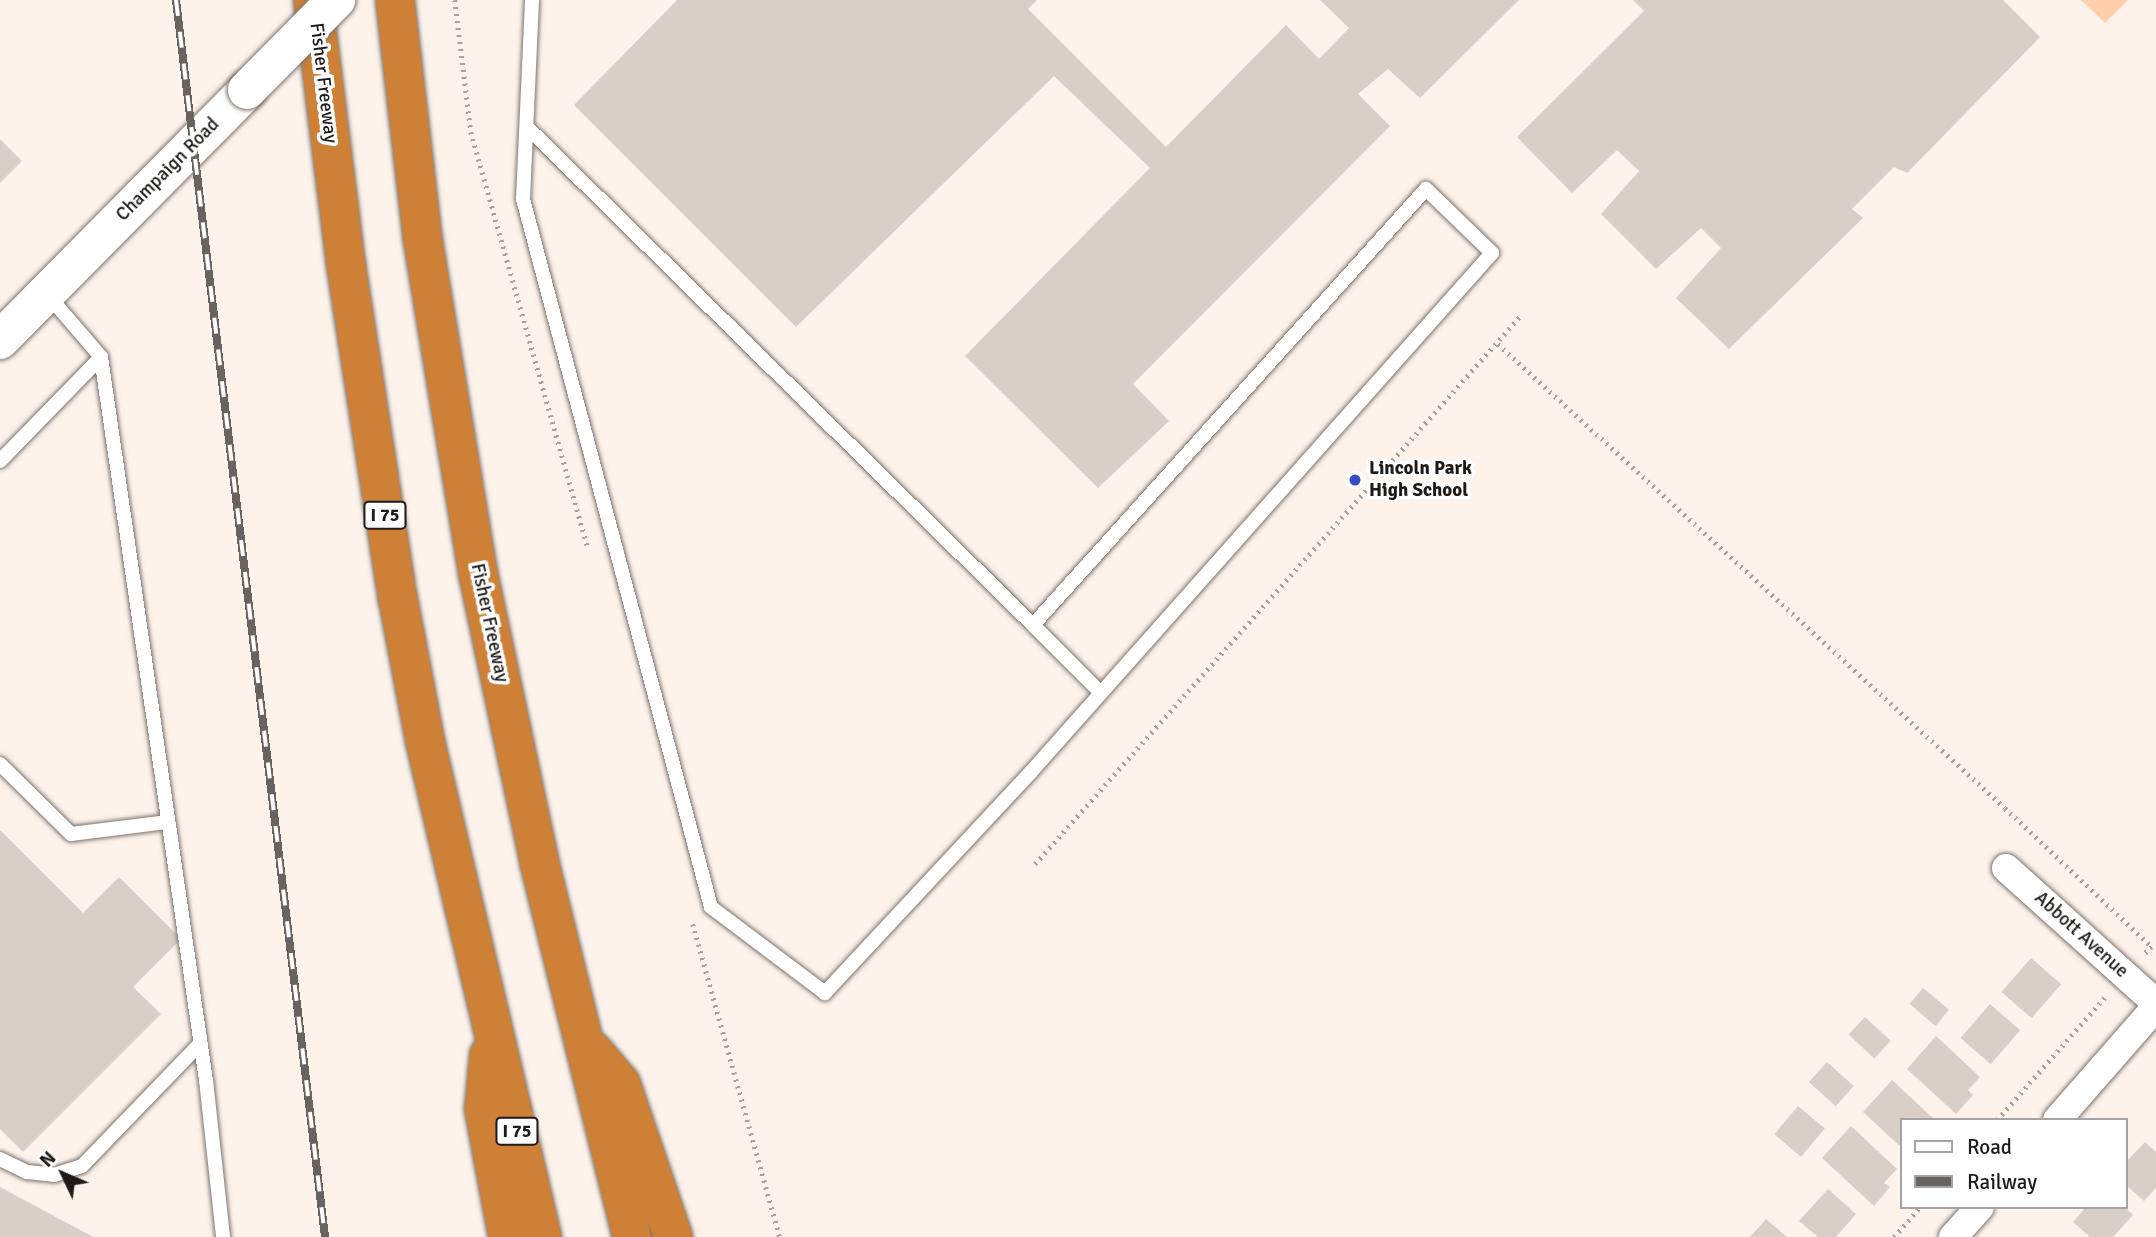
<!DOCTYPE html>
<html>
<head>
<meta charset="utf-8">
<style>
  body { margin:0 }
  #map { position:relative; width:2156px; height:1237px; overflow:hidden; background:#fdf3eb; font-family:Signika,sans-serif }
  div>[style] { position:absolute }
  .green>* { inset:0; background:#fecfaa }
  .building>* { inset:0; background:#d9cfc7; transform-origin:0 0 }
  .path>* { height:4.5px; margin-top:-2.25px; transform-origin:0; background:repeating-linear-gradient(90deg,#a8a09a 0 2px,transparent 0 7px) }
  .roads { filter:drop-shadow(0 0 2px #7c736c) drop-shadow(0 0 2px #7c736c) }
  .lane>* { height:14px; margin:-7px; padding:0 7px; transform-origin:7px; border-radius:7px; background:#fff }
  .street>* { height:28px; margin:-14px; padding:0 14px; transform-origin:14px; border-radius:14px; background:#fff }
  .secondary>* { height:38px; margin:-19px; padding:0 19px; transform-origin:19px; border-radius:19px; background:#fff }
  .highway>* { height:38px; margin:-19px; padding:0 19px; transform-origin:19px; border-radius:19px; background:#ce8036 }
  .rail>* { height:8px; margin-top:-4px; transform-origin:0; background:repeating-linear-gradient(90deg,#fff 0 16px,#69635f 0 32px); box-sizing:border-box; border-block:2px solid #69635f }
  .bridges { filter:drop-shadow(0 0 2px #7c736c) drop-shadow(0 0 2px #7c736c) }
  .secondary-bridge>* { height:38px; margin:-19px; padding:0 19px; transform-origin:19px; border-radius:19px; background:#fff }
  .dots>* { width:19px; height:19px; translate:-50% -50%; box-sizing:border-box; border:4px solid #fff; border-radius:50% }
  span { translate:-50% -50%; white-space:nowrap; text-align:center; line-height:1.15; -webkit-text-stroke:7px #fff; paint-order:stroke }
  .shield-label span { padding:2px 5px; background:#fff; border:2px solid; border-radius:5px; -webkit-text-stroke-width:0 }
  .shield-label { font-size:18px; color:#1e1a18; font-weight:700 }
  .street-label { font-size:19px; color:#1e1a18 }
  .poi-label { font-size:19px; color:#1e1a18; font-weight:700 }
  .left { translate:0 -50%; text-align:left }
  .legend { position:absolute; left:1900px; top:1118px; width:228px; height:91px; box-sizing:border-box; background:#fff; border:2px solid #a5a3a3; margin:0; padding:9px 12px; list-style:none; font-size:21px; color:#1e1a18 }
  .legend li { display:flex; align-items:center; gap:14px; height:35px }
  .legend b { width:35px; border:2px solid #a5a3a3 }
  .north { position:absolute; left:28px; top:1139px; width:70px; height:70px; -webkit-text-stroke:5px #fff; paint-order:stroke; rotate:314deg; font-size:19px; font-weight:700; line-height:28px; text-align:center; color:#1e1a18 }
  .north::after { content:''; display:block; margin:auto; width:24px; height:32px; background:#1e1a18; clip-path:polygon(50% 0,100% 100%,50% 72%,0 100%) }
</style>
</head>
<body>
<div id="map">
  <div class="green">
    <div style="clip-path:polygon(2081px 0,2128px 0,2105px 23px)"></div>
  </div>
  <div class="building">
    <div style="clip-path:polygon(677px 0,1037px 0,1028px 9px,1166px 147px,1286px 25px,1319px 59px,1349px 28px,1320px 0,1519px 0,1420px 98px,1388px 69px,1358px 94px,1390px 126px,1133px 384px,1169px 421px,1098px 488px,965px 356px,1150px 168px,1054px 76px,796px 327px,574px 105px)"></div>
    <div style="clip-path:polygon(1633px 0,2003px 0,2040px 37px,1907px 173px,1894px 167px,1852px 209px,1863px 218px,1729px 349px,1676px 298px,1721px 248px,1701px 228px,1656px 269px,1601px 214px,1639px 171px,1617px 150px,1572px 193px,1517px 137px,1644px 11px)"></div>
    <div style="clip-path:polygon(0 139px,22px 161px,0 183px)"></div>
    <div style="clip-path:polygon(0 830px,83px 913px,119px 877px,181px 939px,133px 987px,161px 1014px,23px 1152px,0 1129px)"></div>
    <div style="left:2031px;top:958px;width:40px;height:45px;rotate:41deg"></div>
    <div style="left:1923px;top:988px;width:34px;height:21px;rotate:40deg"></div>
    <div style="left:1990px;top:1004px;width:40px;height:45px;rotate:41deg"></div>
    <div style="left:1865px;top:1017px;width:35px;height:24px;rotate:43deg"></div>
    <div style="clip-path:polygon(1936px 1036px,1980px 1077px,1968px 1090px,1973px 1095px,1956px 1114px,1907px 1069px)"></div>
    <div style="left:1827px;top:1062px;width:36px;height:27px;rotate:42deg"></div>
    <div style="clip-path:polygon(1892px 1080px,1935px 1120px,1902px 1120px,1902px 1148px,1863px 1112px)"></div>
    <div style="left:1798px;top:1106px;width:35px;height:37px;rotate:40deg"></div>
    <div style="clip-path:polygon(1851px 1126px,1897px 1169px,1884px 1183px,1890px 1187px,1874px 1206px,1822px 1158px)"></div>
    <div style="clip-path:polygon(2145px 1142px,2156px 1152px,2156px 1188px,2144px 1201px,2126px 1185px,2126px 1162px)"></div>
    <div style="clip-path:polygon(0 1187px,93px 1237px,0 1237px)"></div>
    <div style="clip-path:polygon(1828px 1189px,1856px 1214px,1836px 1237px,1818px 1237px,1799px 1221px)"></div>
    <div style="clip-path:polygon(2086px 1207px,2125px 1207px,2133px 1215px,2113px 1237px,2090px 1237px,2073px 1222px)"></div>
    <div style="clip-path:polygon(1766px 1219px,1787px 1237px,1750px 1237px)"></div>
  </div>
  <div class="path">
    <div style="left:455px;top:0;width:133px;rotate:83.1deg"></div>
    <div style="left:471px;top:132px;width:433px;rotate:74.3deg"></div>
    <div style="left:1498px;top:344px;width:687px;rotate:42.46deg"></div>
    <div style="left:2005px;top:808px;width:202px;rotate:43.4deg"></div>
    <div style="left:2152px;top:947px;width:11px;rotate:139deg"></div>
    <div style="left:1035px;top:864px;width:735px;rotate:-48.48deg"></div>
    <div style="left:693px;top:924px;width:325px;rotate:74.5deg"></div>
    <div style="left:1997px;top:1120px;width:164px;rotate:-48.7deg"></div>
    <div style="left:1894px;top:1237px;width:40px;rotate:-49deg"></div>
  </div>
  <div class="roads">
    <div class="lane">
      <div style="left:528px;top:128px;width:709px;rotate:44.54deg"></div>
      <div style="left:1033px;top:625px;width:587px;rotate:-47.97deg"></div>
      <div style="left:1426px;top:189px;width:92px;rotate:44.1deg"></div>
      <div style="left:1492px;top:253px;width:696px;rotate:131.62deg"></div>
      <div style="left:1030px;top:773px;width:301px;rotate:133deg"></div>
      <div style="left:825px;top:993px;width:143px;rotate:-143deg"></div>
      <div style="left:711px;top:907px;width:733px;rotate:-104.87deg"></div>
      <div style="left:523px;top:199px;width:199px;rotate:-87.4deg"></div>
      <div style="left:47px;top:294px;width:83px;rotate:49.4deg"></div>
      <div style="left:0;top:461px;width:145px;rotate:-45.8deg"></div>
      <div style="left:101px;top:357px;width:731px;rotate:81.74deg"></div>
      <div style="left:206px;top:1080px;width:158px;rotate:83.8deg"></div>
      <div style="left:1033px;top:625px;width:96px;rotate:45deg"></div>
      <div style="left:0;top:764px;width:100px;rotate:44.6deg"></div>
      <div style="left:71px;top:834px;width:98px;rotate:-7.1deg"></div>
      <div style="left:0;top:1159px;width:30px;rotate:26deg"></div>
      <div style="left:27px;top:1172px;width:27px;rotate:6deg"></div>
      <div style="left:54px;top:1175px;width:29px;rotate:-18deg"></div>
      <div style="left:82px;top:1166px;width:170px;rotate:-46deg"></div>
    </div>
    <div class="street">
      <div style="left:2006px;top:868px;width:202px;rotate:42deg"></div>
      <div style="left:2057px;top:1120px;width:150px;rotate:-48.8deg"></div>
      <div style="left:1953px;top:1237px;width:40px;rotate:-48deg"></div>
    </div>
    <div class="secondary">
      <div style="left:0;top:340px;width:351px;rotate:-45.3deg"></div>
    </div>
    <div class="highway">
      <div style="left:313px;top:0;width:267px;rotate:82.9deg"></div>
      <div style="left:346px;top:265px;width:338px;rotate:81.2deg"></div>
      <div style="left:398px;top:599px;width:145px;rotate:79.2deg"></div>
      <div style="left:425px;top:741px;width:510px;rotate:76.73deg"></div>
      <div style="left:395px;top:0;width:243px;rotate:83.4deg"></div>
      <div style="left:423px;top:241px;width:337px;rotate:80.6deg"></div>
      <div style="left:478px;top:573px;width:294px;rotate:78deg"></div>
      <div style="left:539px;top:861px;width:387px;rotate:76.1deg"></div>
      <div style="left:593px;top:1051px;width:43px;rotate:49.7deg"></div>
      <div style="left:621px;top:1084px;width:162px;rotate:71.2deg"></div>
      <div style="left:489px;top:1055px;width:54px;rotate:95.3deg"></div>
      <div style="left:484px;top:1109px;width:130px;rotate:79.4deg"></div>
    </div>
  </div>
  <div class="rail">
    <div style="left:176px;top:0;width:1246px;rotate:83.13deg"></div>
  </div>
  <div class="bridges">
    <div class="secondary-bridge">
      <div style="left:247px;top:90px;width:127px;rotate:-45.3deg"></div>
    </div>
  </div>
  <div class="dots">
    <div style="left:1355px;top:480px;background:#374cbe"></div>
  </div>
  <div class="shield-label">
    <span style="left:385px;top:515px">I 75</span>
    <span style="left:517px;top:1131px">I 75</span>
  </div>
  <div class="street-label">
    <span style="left:323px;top:83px;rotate:83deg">Fisher Freeway</span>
    <span style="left:168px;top:170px;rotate:-45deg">Champaign Road</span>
    <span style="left:489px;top:623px;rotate:78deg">Fisher Freeway</span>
    <span style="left:2081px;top:935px;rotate:42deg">Abbott Avenue</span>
  </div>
  <div class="poi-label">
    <span class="left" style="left:1369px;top:480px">Lincoln Park<br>High School</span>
  </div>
  <ul class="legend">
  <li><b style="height:9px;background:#fff"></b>Road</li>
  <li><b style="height:9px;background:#69635f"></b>Railway</li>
  </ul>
  <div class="north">N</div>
</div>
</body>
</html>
